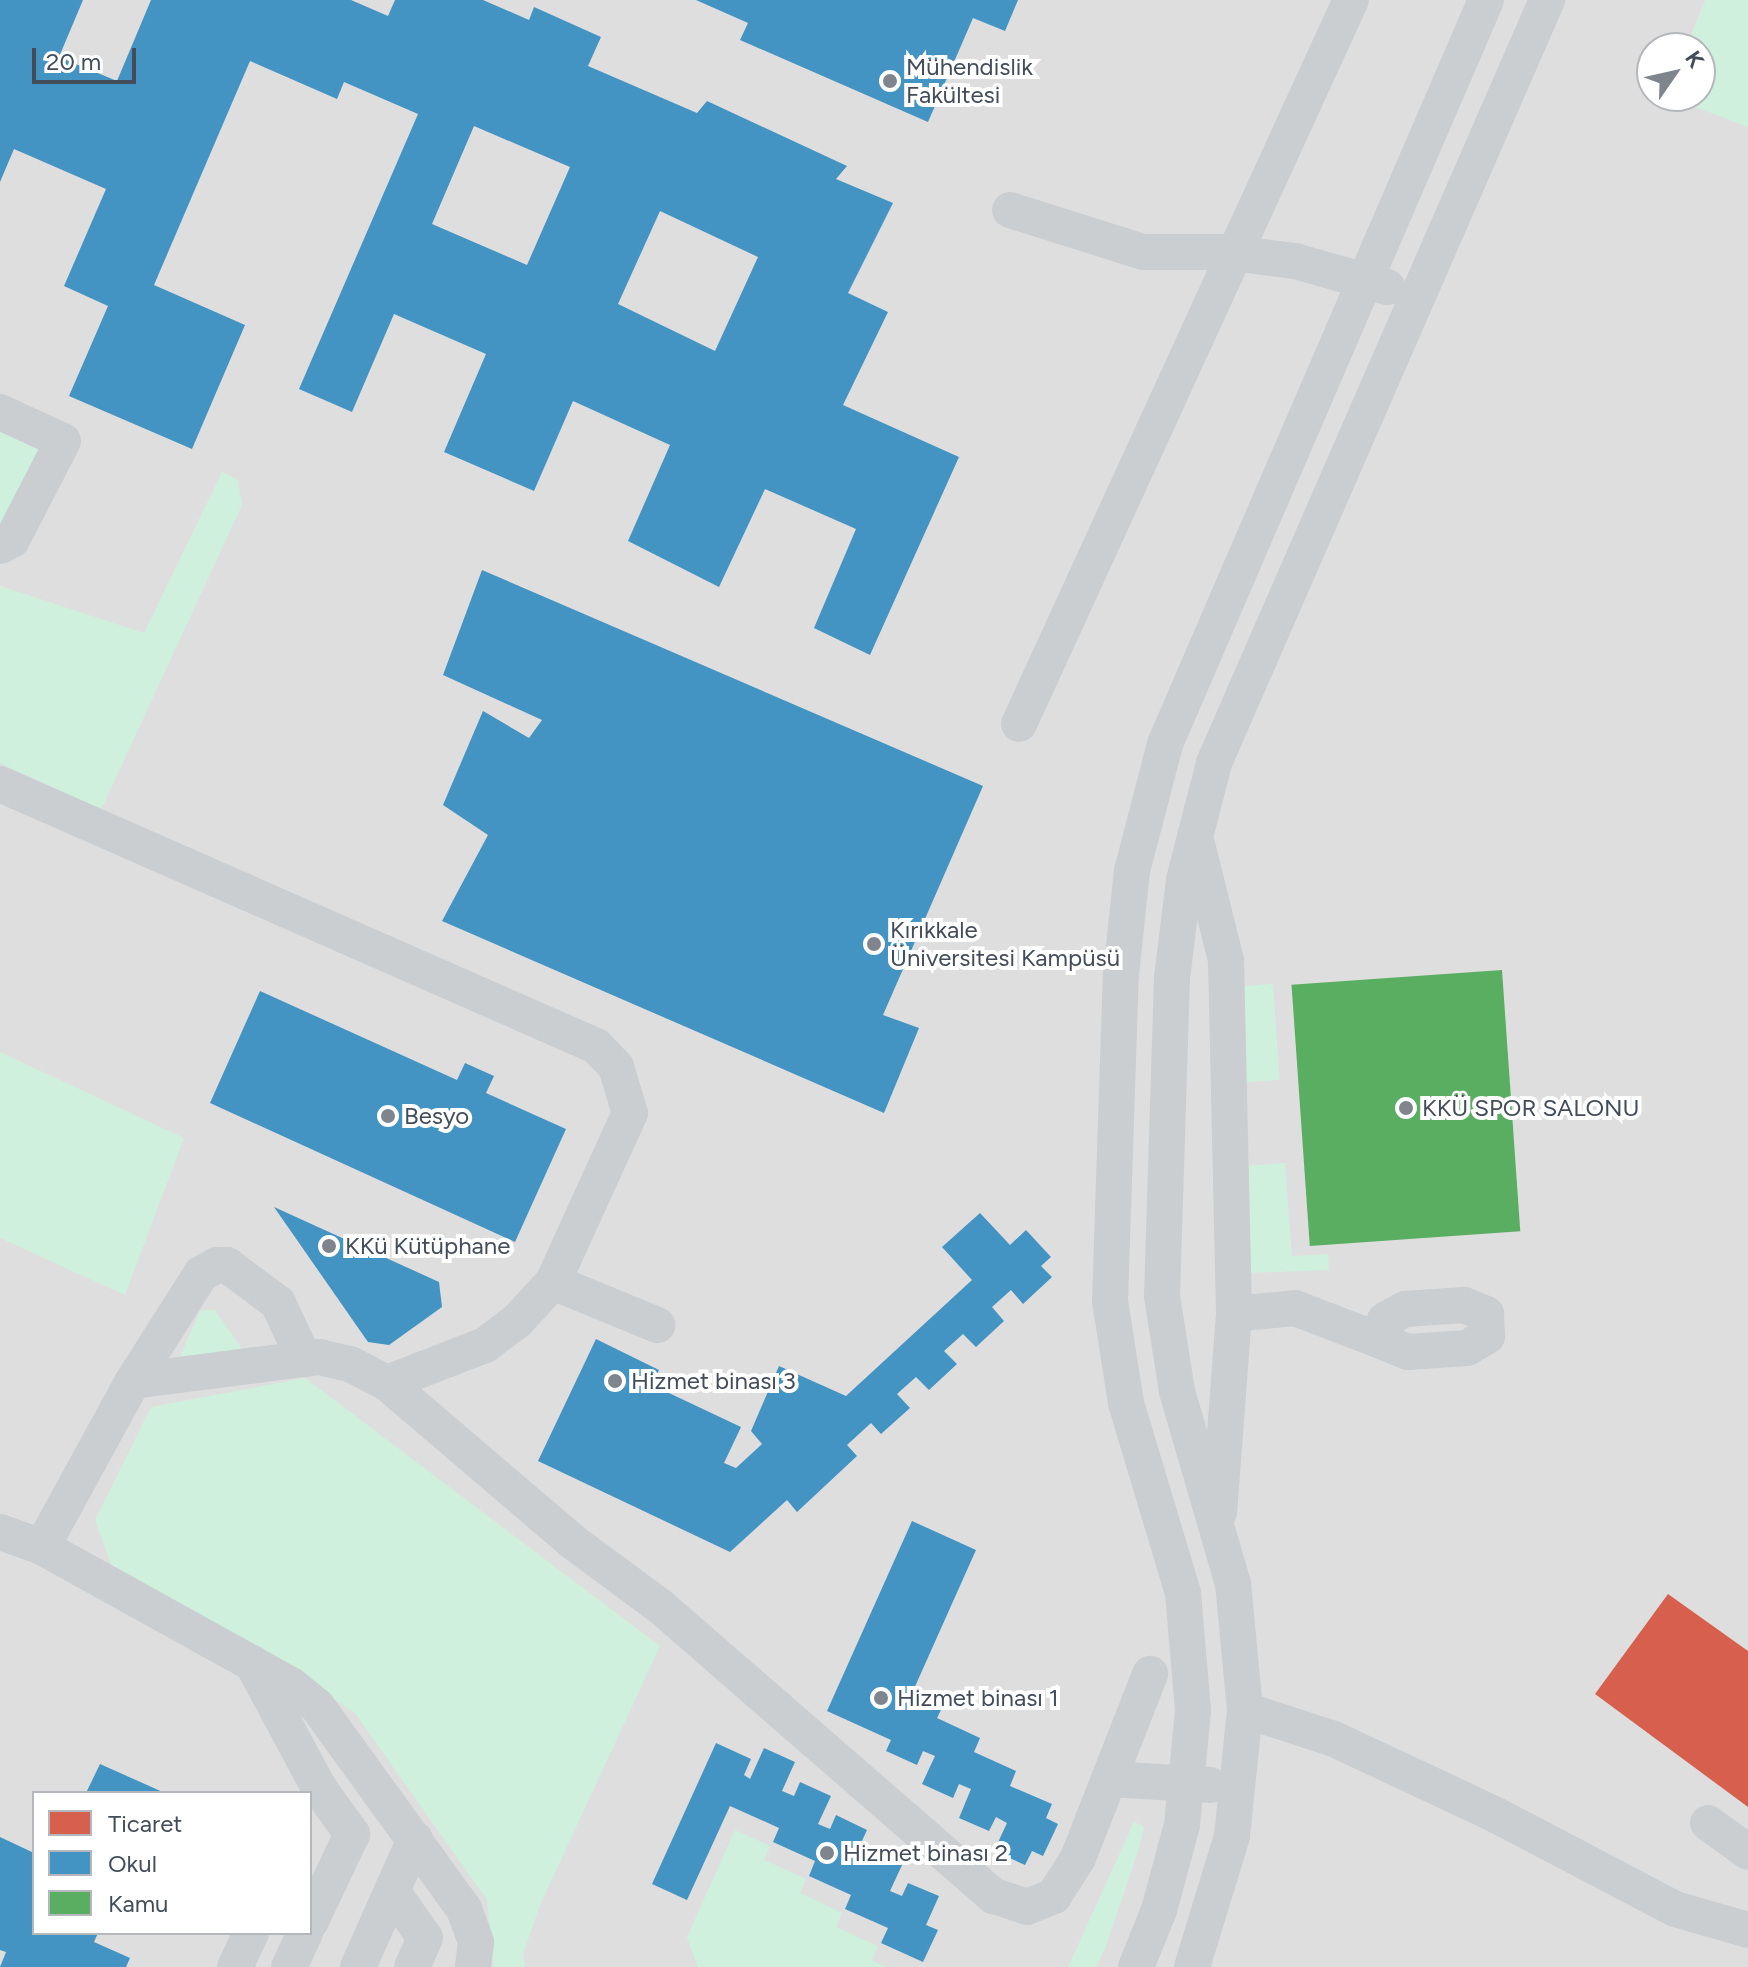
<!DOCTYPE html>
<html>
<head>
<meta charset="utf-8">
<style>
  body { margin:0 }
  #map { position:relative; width:1748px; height:1967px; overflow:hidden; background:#eeedec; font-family:Figtree,sans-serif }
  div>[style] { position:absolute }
  .education>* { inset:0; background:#dfdede }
  .green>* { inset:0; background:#cef0dd; transform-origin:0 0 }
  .shops>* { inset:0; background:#d6604d }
  .schools>* { inset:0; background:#4393c3 }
  .public>* { inset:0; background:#5aae61; transform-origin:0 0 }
  .minor>* { height:36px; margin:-18px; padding:0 18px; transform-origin:18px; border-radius:18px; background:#caced1 }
  .dots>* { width:22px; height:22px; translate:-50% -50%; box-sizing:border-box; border:4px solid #fff; border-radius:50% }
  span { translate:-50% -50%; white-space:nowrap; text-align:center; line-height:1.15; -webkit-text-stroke:8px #fff; paint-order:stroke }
  .poi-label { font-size:24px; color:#434d5a }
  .left { translate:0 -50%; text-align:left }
  .legend { position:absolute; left:32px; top:1791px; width:280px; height:144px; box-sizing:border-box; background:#fff; border:2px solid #b4b8bd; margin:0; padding:10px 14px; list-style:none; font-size:24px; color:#434d5a }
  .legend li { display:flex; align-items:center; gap:16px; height:40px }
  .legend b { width:40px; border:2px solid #b4b8bd }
  .north { position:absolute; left:1636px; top:32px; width:80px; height:80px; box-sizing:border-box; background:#fff; border:2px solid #b4b8bd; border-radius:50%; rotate:56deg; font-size:22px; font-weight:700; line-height:32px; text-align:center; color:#434d5a }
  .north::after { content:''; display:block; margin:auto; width:28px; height:36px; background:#7f858d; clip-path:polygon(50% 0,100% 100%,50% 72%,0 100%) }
  .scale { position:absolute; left:32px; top:48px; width:104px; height:36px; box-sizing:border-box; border:4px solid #434d5a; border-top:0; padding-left:10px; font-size:24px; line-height:28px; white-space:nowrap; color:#434d5a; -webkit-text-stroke:6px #fff; paint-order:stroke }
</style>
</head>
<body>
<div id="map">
  <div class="education">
    <div style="clip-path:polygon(evenodd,0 0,1748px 0,1748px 1967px,0 1967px,0 0,1652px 48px,1700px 48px,1700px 96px,1652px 96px,1652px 48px,0 0,34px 1793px,310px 1793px,310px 1933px,34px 1933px,34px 1793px)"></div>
  </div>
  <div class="green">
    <div style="clip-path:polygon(1705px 0,1748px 0,1748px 127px,1666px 96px,1700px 96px,1700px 48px,1686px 48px)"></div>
    <div style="clip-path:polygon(0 430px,43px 450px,0 528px)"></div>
    <div style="clip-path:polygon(222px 472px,238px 480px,242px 505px,101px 810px,0 763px,0 586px,144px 633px)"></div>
    <div style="left:1273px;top:984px;width:96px;height:34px;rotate:86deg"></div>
    <div style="clip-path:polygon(0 1052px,184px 1138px,125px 1295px,0 1238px)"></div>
    <div style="clip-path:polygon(1285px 1163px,1292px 1256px,1328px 1254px,1329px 1270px,1248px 1273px,1245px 1166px)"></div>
    <div style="clip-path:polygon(201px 1310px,215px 1310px,242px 1349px,237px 1357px,172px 1374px)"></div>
    <div style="clip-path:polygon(305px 1378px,660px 1646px,540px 1905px,523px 1954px,525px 1967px,493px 1967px,487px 1900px,355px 1713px,263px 1652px,112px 1567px,95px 1520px,151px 1407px)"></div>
    <div style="clip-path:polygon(1134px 1822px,1144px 1826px,1140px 1845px,1105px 1949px,1096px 1967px,1068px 1967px)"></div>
    <div style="clip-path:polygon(735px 1830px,770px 1846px,764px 1860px,806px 1879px,800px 1893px,842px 1913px,836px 1927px,878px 1946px,872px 1960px,886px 1967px,698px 1967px,687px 1937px)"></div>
  </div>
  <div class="shops">
    <div style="clip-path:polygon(1668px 1594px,1748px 1651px,1748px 1807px,1595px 1694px)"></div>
  </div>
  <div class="schools">
    <div style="clip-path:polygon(evenodd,0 0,83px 0,59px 57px,117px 81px,151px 0,351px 0,388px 16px,395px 0,483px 0,529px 20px,534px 7px,601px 37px,588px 66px,697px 113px,707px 101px,847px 166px,836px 179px,893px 203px,848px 293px,888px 312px,843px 405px,959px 457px,870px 655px,814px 628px,856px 529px,765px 489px,719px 587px,628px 541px,670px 445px,573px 401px,534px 491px,444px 452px,486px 354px,394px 314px,352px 412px,299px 389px,418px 114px,344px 82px,337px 99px,250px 61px,154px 285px,245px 325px,192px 449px,69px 396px,108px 306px,64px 286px,106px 189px,14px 149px,0 182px,0 0,474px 126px,570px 167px,527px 265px,432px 224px,474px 126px,0 0,660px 211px,758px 257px,715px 351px,618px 304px,660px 211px)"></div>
    <div style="clip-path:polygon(696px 0,1018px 0,1005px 31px,973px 18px,928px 122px,740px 40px,748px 23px)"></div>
    <div style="clip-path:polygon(482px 570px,983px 786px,883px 1015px,919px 1028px,884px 1113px,442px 921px,488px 835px,443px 805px,483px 711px,529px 738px,542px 720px,443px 675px)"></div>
    <div style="clip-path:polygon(260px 991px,457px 1080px,465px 1063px,494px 1076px,486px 1093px,566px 1129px,515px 1242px,210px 1103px)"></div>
    <div style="clip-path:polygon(274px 1207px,439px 1282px,442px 1307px,389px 1345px,368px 1342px)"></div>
    <div style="clip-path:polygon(980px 1213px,1010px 1245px,1026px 1230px,1051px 1257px,1041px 1266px,1052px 1277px,1023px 1304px,1011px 1290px,992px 1307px,1004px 1321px,976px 1347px,963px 1334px,944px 1351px,957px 1364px,929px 1390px,916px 1377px,897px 1394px,910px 1408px,881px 1434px,871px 1423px,847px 1445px,857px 1456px,797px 1512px,787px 1500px,730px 1552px,538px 1461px,596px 1339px,659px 1370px,652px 1385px,741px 1427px,724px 1463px,736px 1468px,762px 1444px,751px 1431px,779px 1366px,846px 1396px,972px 1280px,942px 1247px)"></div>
    <div style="clip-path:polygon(912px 1521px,976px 1550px,913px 1691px,944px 1704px,937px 1718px,980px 1738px,974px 1752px,1016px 1771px,1010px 1786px,1052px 1804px,1046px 1818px,1058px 1824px,1043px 1856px,1032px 1851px,1025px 1865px,994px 1851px,1007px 1823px,996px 1817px,989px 1831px,959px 1818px,971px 1789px,959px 1784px,953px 1798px,922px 1784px,935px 1756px,923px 1751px,917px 1765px,886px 1751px,891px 1740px,827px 1711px)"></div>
    <div style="clip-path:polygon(716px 1743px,751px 1759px,744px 1775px,750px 1779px,764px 1748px,795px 1762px,782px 1791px,794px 1796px,800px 1782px,831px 1796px,818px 1824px,830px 1829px,836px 1815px,867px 1830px,854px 1858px,866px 1863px,872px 1849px,903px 1863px,890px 1891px,902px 1896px,908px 1883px,939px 1896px,926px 1925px,938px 1930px,923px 1962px,881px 1943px,888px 1928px,845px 1909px,851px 1895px,809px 1876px,815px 1861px,773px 1842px,779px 1828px,730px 1806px,687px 1900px,652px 1884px)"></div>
    <div style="clip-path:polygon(100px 1764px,165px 1793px,86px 1793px)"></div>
    <div style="clip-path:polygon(0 1837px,34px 1853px,34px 1933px,98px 1933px,94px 1942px,130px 1958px,126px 1967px,0 1967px,6px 1952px,0 1950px)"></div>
  </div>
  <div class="public">
    <div style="left:1502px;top:970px;width:262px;height:211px;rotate:86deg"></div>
  </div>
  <div class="minor">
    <div style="left:1010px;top:210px;width:139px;rotate:17.5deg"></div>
    <div style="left:1143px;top:252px;width:80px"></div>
    <div style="left:1223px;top:252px;width:73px;rotate:7.1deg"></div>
    <div style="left:1295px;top:261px;width:96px;rotate:15.8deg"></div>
    <div style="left:0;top:412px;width:69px;rotate:24.7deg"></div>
    <div style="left:63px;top:441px;width:111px;rotate:117.3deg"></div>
    <div style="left:12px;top:540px;width:13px;rotate:153deg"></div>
    <div style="left:1019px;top:724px;width:796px;rotate:-65.37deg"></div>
    <div style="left:0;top:784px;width:651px;rotate:23.73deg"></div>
    <div style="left:596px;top:1046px;width:29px;rotate:46deg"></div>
    <div style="left:616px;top:1067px;width:48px;rotate:73.1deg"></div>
    <div style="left:630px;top:1113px;width:186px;rotate:114.5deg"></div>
    <div style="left:553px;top:1282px;width:53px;rotate:132.7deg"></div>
    <div style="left:517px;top:1321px;width:40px;rotate:143deg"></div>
    <div style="left:485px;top:1345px;width:105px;rotate:158.8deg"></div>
    <div style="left:1195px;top:836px;width:128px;rotate:76deg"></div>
    <div style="left:1226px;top:960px;width:354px;rotate:88.7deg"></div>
    <div style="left:1234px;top:1314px;width:199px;rotate:94.3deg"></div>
    <div style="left:553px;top:1282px;width:113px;rotate:22.5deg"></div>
    <div style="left:1234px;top:1314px;width:61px;rotate:-5.6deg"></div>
    <div style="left:1295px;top:1308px;width:97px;rotate:21deg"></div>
    <div style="left:1386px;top:1343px;width:23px;rotate:-92deg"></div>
    <div style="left:1385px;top:1320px;width:23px;rotate:-29deg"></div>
    <div style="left:1405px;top:1309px;width:59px;rotate:-3.9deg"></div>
    <div style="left:1464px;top:1305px;width:24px;rotate:22deg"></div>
    <div style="left:1486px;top:1314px;width:22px;rotate:87deg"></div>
    <div style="left:1487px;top:1336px;width:23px;rotate:149deg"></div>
    <div style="left:1467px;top:1348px;width:59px;rotate:176.1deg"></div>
    <div style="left:1408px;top:1352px;width:24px;rotate:-158deg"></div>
    <div style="left:133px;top:1381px;width:127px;rotate:-57.6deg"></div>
    <div style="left:201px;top:1274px;width:18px;rotate:-29deg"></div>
    <div style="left:217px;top:1265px;width:10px"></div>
    <div style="left:227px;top:1265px;width:64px;rotate:36.7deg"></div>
    <div style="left:278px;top:1303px;width:62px;rotate:65.1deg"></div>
    <div style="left:0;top:1532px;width:45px;rotate:19.7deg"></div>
    <div style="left:42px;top:1547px;width:285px;rotate:29deg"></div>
    <div style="left:291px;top:1685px;width:33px;rotate:39deg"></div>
    <div style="left:317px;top:1706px;width:251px;rotate:54.1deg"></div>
    <div style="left:464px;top:1909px;width:35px;rotate:70deg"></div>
    <div style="left:476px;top:1942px;width:25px;rotate:97deg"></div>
    <div style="left:42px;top:1547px;width:189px;rotate:-61.3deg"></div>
    <div style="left:133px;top:1381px;width:188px;rotate:-7.4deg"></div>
    <div style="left:319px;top:1357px;width:32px;rotate:13deg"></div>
    <div style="left:350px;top:1364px;width:42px;rotate:27.2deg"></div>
    <div style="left:387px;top:1383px;width:245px;rotate:40.5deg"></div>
    <div style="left:573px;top:1542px;width:109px;rotate:36.5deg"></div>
    <div style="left:661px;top:1607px;width:441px;rotate:41deg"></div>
    <div style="left:994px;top:1896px;width:35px;rotate:18deg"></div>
    <div style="left:1027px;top:1907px;width:29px;rotate:-22deg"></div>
    <div style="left:1054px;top:1896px;width:45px;rotate:-57.7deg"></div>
    <div style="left:1078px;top:1858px;width:198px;rotate:-68.6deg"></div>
    <div style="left:252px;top:1663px;width:142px;rotate:61.8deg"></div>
    <div style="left:319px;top:1788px;width:57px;rotate:54.3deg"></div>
    <div style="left:352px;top:1834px;width:98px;rotate:115.3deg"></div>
    <div style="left:1245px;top:1710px;width:94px;rotate:18deg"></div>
    <div style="left:1334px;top:1739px;width:179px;rotate:25.1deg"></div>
    <div style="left:1496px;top:1815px;width:202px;rotate:27.7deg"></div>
    <div style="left:1675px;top:1909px;width:76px;rotate:16deg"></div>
    <div style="left:1109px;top:1779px;width:101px;rotate:3.4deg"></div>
    <div style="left:1708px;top:1823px;width:49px;rotate:35.9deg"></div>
    <div style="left:392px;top:1891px;width:57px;rotate:54.9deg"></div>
    <div style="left:425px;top:1938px;width:32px;rotate:114deg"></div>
    <div style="left:235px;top:1967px;width:38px;rotate:-65deg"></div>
    <div style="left:289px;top:1967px;width:38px;rotate:-65deg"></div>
    <div style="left:358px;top:1967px;width:140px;rotate:-66deg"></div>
    <div style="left:1136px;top:1967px;width:61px;rotate:-68deg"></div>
    <div style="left:1159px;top:1910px;width:88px;rotate:-74.9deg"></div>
    <div style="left:1182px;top:1825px;width:116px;rotate:-84.5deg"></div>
    <div style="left:1193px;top:1710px;width:117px;rotate:-94.9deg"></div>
    <div style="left:1183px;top:1593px;width:198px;rotate:-106.7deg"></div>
    <div style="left:1126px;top:1403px;width:103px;rotate:-98.9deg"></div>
    <div style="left:1110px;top:1301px;width:326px;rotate:-88.1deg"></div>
    <div style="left:1121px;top:975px;width:105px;rotate:-84deg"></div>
    <div style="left:1132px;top:871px;width:131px;rotate:-75.4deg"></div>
    <div style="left:1165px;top:744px;width:810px;rotate:-66.66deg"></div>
    <div style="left:1192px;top:1967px;width:137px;rotate:-73deg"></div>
    <div style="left:1232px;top:1836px;width:127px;rotate:-84.1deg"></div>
    <div style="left:1245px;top:1710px;width:127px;rotate:-95.4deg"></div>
    <div style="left:1233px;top:1584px;width:201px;rotate:-106.2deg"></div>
    <div style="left:1177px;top:1391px;width:96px;rotate:-99deg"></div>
    <div style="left:1162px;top:1296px;width:318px;rotate:-88.2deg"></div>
    <div style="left:1172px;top:978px;width:99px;rotate:-83deg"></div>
    <div style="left:1184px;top:880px;width:121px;rotate:-75.6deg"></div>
    <div style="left:1214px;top:763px;width:833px;rotate:-66.42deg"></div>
  </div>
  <div class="dots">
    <div style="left:890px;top:81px;background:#7f858d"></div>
    <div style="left:874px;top:944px;background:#7f858d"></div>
    <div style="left:1406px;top:1108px;background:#7f858d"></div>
    <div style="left:388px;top:1116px;background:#7f858d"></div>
    <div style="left:329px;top:1246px;background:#7f858d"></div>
    <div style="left:615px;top:1381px;background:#7f858d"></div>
    <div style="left:881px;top:1698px;background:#7f858d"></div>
    <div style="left:827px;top:1853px;background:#7f858d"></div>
  </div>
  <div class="poi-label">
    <span class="left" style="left:906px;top:81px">Mühendislik<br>Fakültesi</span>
    <span class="left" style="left:890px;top:944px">Kırıkkale<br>Üniversitesi Kampüsü</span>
    <span class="left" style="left:1422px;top:1108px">KKÜ SPOR SALONU</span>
    <span class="left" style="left:404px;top:1116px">Besyo</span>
    <span class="left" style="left:345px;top:1246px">KKü Kütüphane</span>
    <span class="left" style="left:631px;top:1381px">Hizmet binası 3</span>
    <span class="left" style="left:897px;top:1698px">Hizmet binası 1</span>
    <span class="left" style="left:843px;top:1853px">Hizmet binası 2</span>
  </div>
  <ul class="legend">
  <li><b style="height:22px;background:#d6604d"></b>Ticaret</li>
  <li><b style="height:22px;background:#4393c3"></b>Okul</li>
  <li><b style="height:22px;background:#5aae61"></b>Kamu</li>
  </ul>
  <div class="north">K</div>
  <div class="scale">20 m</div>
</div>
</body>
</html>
